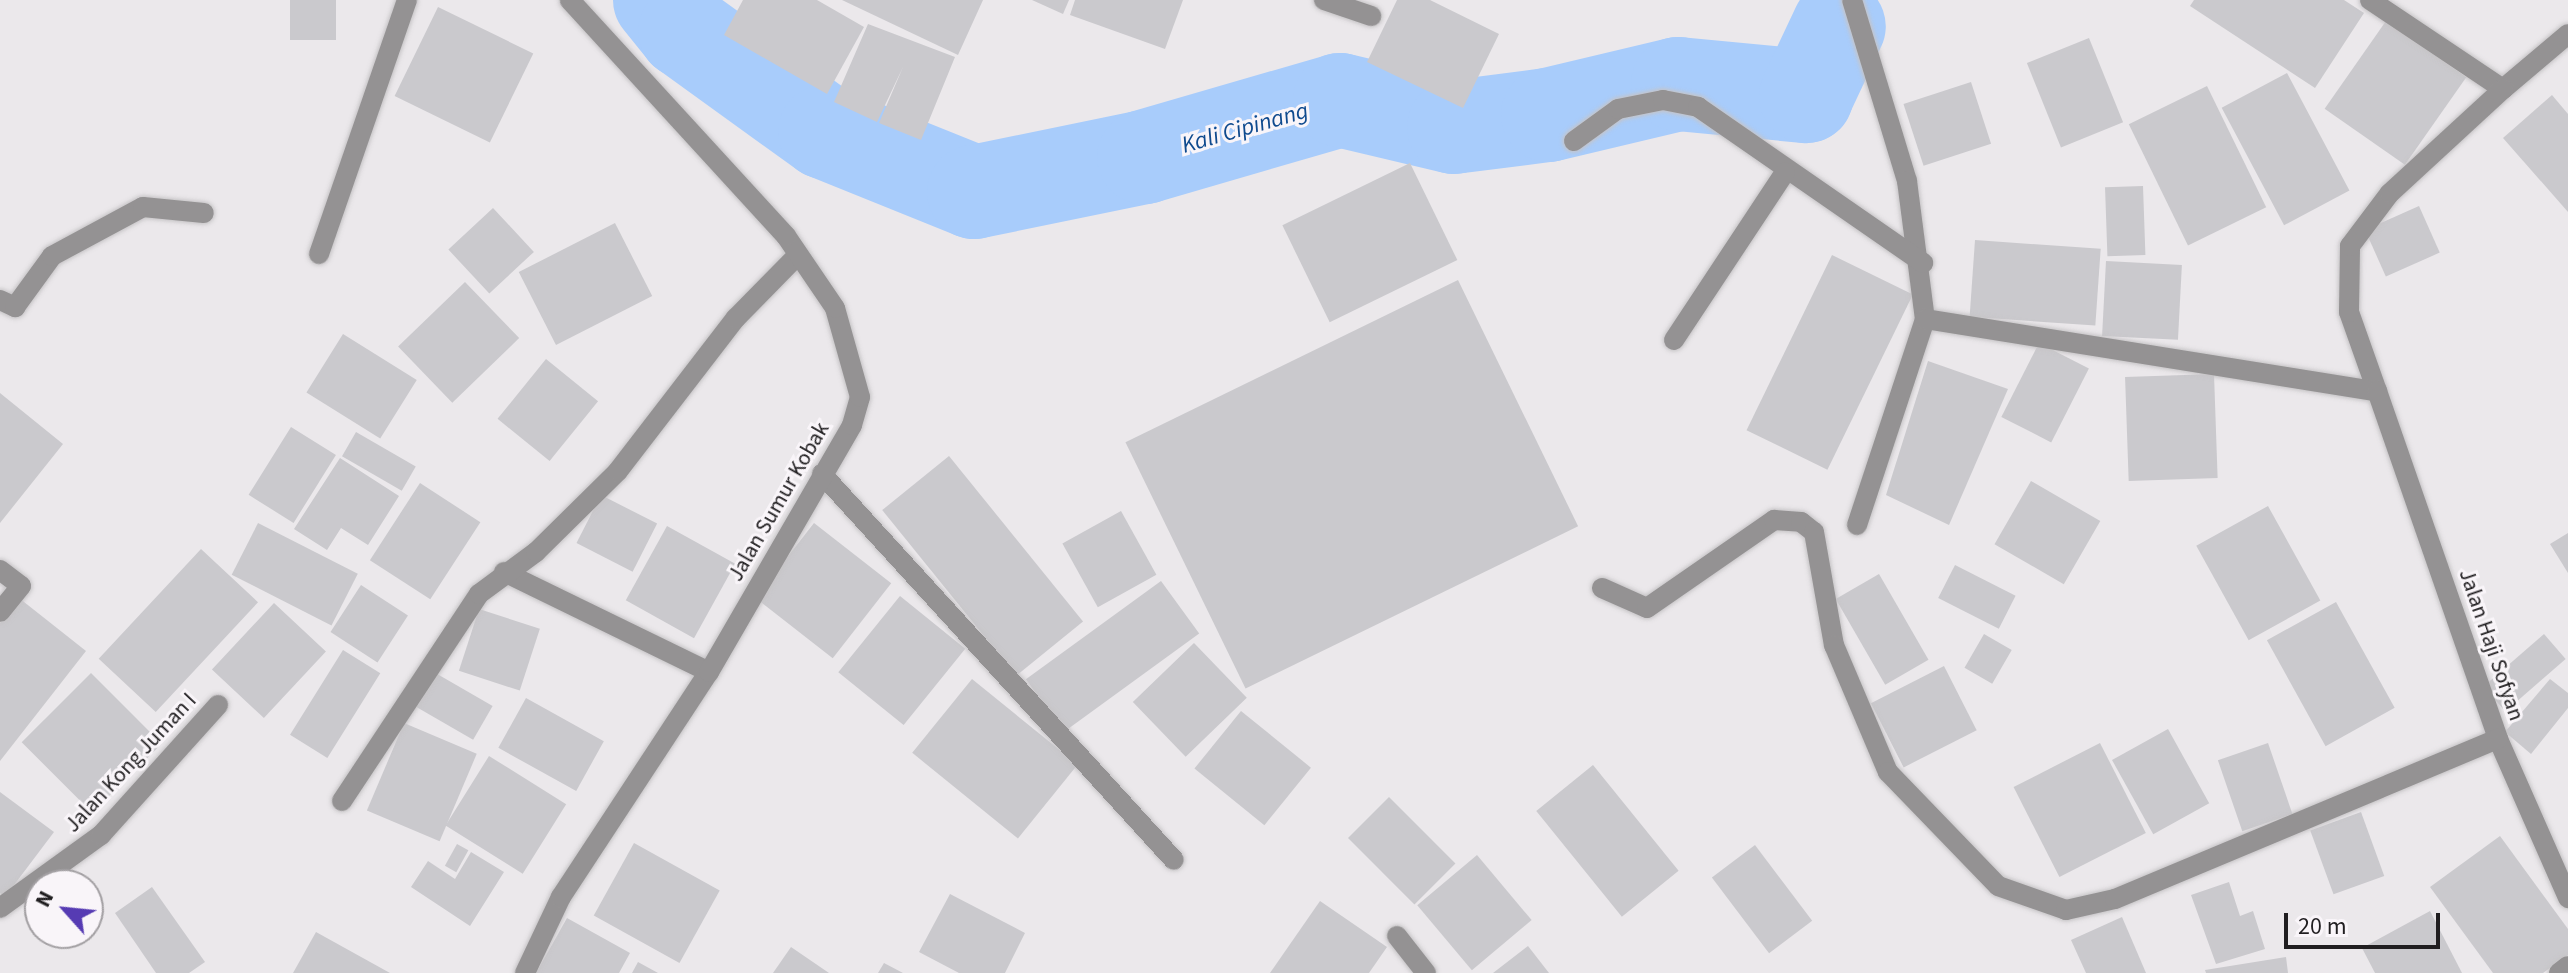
<!DOCTYPE html>
<html>
<head>
<meta charset="utf-8">
<style>
  body { margin:0 }
  #map { position:relative; width:2568px; height:973px; overflow:hidden; background:#ebe8eb; font-family:"Source Sans 3",sans-serif }
  div>[style] { position:absolute }
  .river>* { height:94px; margin:-47px; padding:0 47px; transform-origin:47px; border-radius:47px; background:#a8ccfb }
  .building>* { inset:0; background:#cac9cd; transform-origin:0 0 }
  .roads { filter:drop-shadow(0 0 2px #c6c4c6) drop-shadow(0 0 2px #c6c4c6) }
  .minor>* { height:20px; margin:-10px; padding:0 10px; transform-origin:10px; border-radius:10px; background:#949293 }
  span { translate:-50% -50%; white-space:nowrap; text-align:center; line-height:1.15; -webkit-text-stroke:6px #f9f5f9; paint-order:stroke }
  .street-label { font-size:22px; color:#201e20 }
  .water-label { font-size:24px; color:#0f4a8e; font-style:italic }
  .north { position:absolute; left:24px; top:869px; width:80px; height:80px; box-sizing:border-box; background:#f9f5f9; border:2px solid #a29fa2; border-radius:50%; rotate:297deg; font-size:22px; font-weight:700; line-height:32px; text-align:center; color:#201e20 }
  .north::after { content:''; display:block; margin:auto; width:28px; height:36px; background:#563bb3; clip-path:polygon(50% 0,100% 100%,50% 72%,0 100%) }
  .scale { position:absolute; left:2284px; top:913px; width:156px; height:36px; box-sizing:border-box; border:4px solid #201e20; border-top:0; padding-left:10px; font-size:24px; line-height:28px; white-space:nowrap; color:#201e20; -webkit-text-stroke:6px #f9f5f9; paint-order:stroke }
</style>
</head>
<body>
<div id="map">
  <div class="river">
    <div style="left:660px;top:0;width:40px;rotate:51deg"></div>
    <div style="left:685px;top:31px;width:173px;rotate:35.8deg"></div>
    <div style="left:825px;top:132px;width:161px;rotate:21.9deg"></div>
    <div style="left:974px;top:192px;width:174px;rotate:-11.6deg"></div>
    <div style="left:1144px;top:157px;width:204px;rotate:-16.2deg"></div>
    <div style="left:1340px;top:100px;width:117px;rotate:13.3deg"></div>
    <div style="left:1454px;top:127px;width:95px;rotate:-7.3deg"></div>
    <div style="left:1548px;top:115px;width:134px;rotate:-13.4deg"></div>
    <div style="left:1678px;top:84px;width:129px;rotate:5.4deg"></div>
    <div style="left:1806px;top:96px;width:77px;rotate:-64.8deg"></div>
  </div>
  <div class="building">
    <div style="left:290px;top:0;width:46px;height:40px"></div>
    <div style="clip-path:polygon(743px 0,817px 0,864px 27px,827px 94px,724px 35px)"></div>
    <div style="clip-path:polygon(842px 0,983px 0,958px 55px)"></div>
    <div style="clip-path:polygon(1032px 0,1069px 0,1063px 14px)"></div>
    <div style="clip-path:polygon(1075px 0,1183px 0,1165px 49px,1070px 15px)"></div>
    <div style="clip-path:polygon(1397px 0,1430px 0,1499px 34px,1463px 108px,1367px 62px)"></div>
    <div style="clip-path:polygon(2194px 0,2344px 0,2364px 13px,2315px 88px,2190px 6px)"></div>
    <div style="left:438px;top:7px;width:106px;height:99px;rotate:26deg"></div>
    <div style="left:2386px;top:21px;width:98px;height:107px;rotate:35deg"></div>
    <div style="clip-path:polygon(868px 24px,955px 57px,921px 140px,879px 123px,903px 67px,877px 122px,834px 102px)"></div>
    <div style="left:2089px;top:38px;width:91px;height:67px;rotate:68deg"></div>
    <div style="left:2287px;top:73px;width:133px;height:74px;rotate:62deg"></div>
    <div style="left:1971px;top:82px;width:65px;height:71px;rotate:72deg"></div>
    <div style="left:2207px;top:86px;width:135px;height:87px;rotate:64deg"></div>
    <div style="clip-path:polygon(2552px 95px,2568px 114px,2568px 212px,2503px 138px)"></div>
    <div style="left:1410px;top:163px;width:108px;height:142px;rotate:64deg"></div>
    <div style="left:2143px;top:186px;width:69px;height:38px;rotate:88deg"></div>
    <div style="left:2419px;top:206px;width:51px;height:59px;rotate:66deg"></div>
    <div style="left:493px;top:208px;width:60px;height:61px;rotate:47deg"></div>
    <div style="left:615px;top:223px;width:82px;height:108px;rotate:63deg"></div>
    <div style="left:1975px;top:240px;width:126px;height:77px;rotate:4deg"></div>
    <div style="left:1832px;top:255px;width:90px;height:195px;rotate:26deg"></div>
    <div style="left:2106px;top:261px;width:76px;height:75px;rotate:3deg"></div>
    <div style="left:1458px;top:280px;width:274px;height:370px;rotate:64deg"></div>
    <div style="left:465px;top:282px;width:78px;height:93px;rotate:46deg"></div>
    <div style="left:343px;top:334px;width:87px;height:69px;rotate:32deg"></div>
    <div style="left:2039px;top:343px;width:56px;height:83px;rotate:27deg"></div>
    <div style="left:546px;top:359px;width:67px;height:77px;rotate:39deg"></div>
    <div style="clip-path:polygon(1928px 361px,2008px 389px,1949px 525px,1886px 495px)"></div>
    <div style="left:2214px;top:374px;width:104px;height:89px;rotate:88deg"></div>
    <div style="clip-path:polygon(0 393px,63px 444px,0 523px)"></div>
    <div style="left:291px;top:427px;width:53px;height:80px;rotate:32deg"></div>
    <div style="left:356px;top:432px;width:69px;height:28px;rotate:30deg"></div>
    <div style="left:949px;top:456px;width:213px;height:86px;rotate:51deg"></div>
    <div style="clip-path:polygon(340px 458px,399px 496px,368px 545px,341px 528px,327px 550px,294px 529px)"></div>
    <div style="left:2031px;top:481px;width:80px;height:73px;rotate:30deg"></div>
    <div style="left:420px;top:483px;width:72px;height:92px;rotate:33deg"></div>
    <div style="left:601px;top:495px;width:63px;height:54px;rotate:27deg"></div>
    <div style="left:2268px;top:506px;width:108px;height:82px;rotate:61deg"></div>
    <div style="left:1121px;top:511px;width:73px;height:67px;rotate:61deg"></div>
    <div style="left:258px;top:523px;width:112px;height:58px;rotate:27deg"></div>
    <div style="left:814px;top:523px;width:98px;height:95px;rotate:38deg"></div>
    <div style="left:667px;top:526px;width:78px;height:85px;rotate:29deg"></div>
    <div style="clip-path:polygon(2568px 533px,2568px 573px,2550px 544px)"></div>
    <div style="left:201px;top:549px;width:78px;height:150px;rotate:43deg"></div>
    <div style="left:1955px;top:565px;width:68px;height:37px;rotate:27deg"></div>
    <div style="left:1879px;top:574px;width:99px;height:50px;rotate:60deg"></div>
    <div style="left:1161px;top:581px;width:65px;height:167px;rotate:54deg"></div>
    <div style="left:361px;top:585px;width:56px;height:56px;rotate:33deg"></div>
    <div style="left:900px;top:596px;width:84px;height:98px;rotate:39deg"></div>
    <div style="clip-path:polygon(19px 598px,86px 651px,0 761px,0 623px)"></div>
    <div style="left:2336px;top:602px;width:121px;height:79px;rotate:61deg"></div>
    <div style="left:274px;top:603px;width:71px;height:91px;rotate:43deg"></div>
    <div style="left:479px;top:609px;width:64px;height:65px;rotate:18deg"></div>
    <div style="left:1984px;top:634px;width:32px;height:39px;rotate:30deg"></div>
    <div style="left:2544px;top:634px;width:33px;height:80px;rotate:49deg"></div>
    <div style="left:1194px;top:643px;width:76px;height:85px;rotate:46deg"></div>
    <div style="left:343px;top:650px;width:44px;height:100px;rotate:32deg"></div>
    <div style="left:1944px;top:666px;width:72px;height:82px;rotate:63deg"></div>
    <div style="left:432px;top:671px;width:70px;height:39px;rotate:30deg"></div>
    <div style="left:91px;top:673px;width:100px;height:98px;rotate:45deg"></div>
    <div style="left:972px;top:679px;width:136px;height:95px;rotate:39deg"></div>
    <div style="clip-path:polygon(2550px 679px,2568px 693px,2568px 708px,2531px 754px,2505px 732px)"></div>
    <div style="left:526px;top:698px;width:89px;height:57px;rotate:29deg"></div>
    <div style="left:1241px;top:711px;width:90px;height:74px;rotate:39deg"></div>
    <div style="left:404px;top:723px;width:79px;height:95px;rotate:23deg"></div>
    <div style="left:2168px;top:729px;width:85px;height:64px;rotate:61deg"></div>
    <div style="left:2100px;top:743px;width:101px;height:97px;rotate:63deg"></div>
    <div style="left:2268px;top:743px;width:75px;height:53px;rotate:71deg"></div>
    <div style="left:489px;top:756px;width:91px;height:82px;rotate:32deg"></div>
    <div style="left:1593px;top:765px;width:136px;height:73px;rotate:51deg"></div>
    <div style="clip-path:polygon(0 792px,54px 832px,5px 897px,0 893px)"></div>
    <div style="left:1389px;top:797px;width:94px;height:58px;rotate:45deg"></div>
    <div style="left:2361px;top:812px;width:68px;height:54px;rotate:70deg"></div>
    <div style="clip-path:polygon(2500px 836px,2568px 929px,2568px 955px,2543px 973px,2493px 973px,2430px 887px)"></div>
    <div style="left:634px;top:843px;width:98px;height:83px;rotate:29deg"></div>
    <div style="left:457px;top:844px;width:13px;height:25px;rotate:29deg"></div>
    <div style="left:1755px;top:845px;width:95px;height:54px;rotate:53deg"></div>
    <div style="clip-path:polygon(471px 852px,504px 872px,470px 926px,411px 887px,428px 861px,455px 879px)"></div>
    <div style="left:1477px;top:855px;width:85px;height:78px;rotate:50deg"></div>
    <div style="clip-path:polygon(2229px 882px,2240px 916px,2253px 911px,2265px 949px,2216px 964px,2191px 895px)"></div>
    <div style="clip-path:polygon(152px 887px,205px 962px,189px 973px,156px 973px,115px 913px)"></div>
    <div style="clip-path:polygon(950px 894px,1025px 933px,1005px 973px,959px 973px,919px 952px)"></div>
    <div style="clip-path:polygon(1320px 901px,1387px 947px,1369px 973px,1270px 973px)"></div>
    <div style="clip-path:polygon(2430px 911px,2462px 973px,2375px 973px,2362px 948px)"></div>
    <div style="clip-path:polygon(2122px 917px,2146px 973px,2086px 973px,2071px 940px)"></div>
    <div style="clip-path:polygon(567px 918px,630px 953px,619px 973px,536px 973px)"></div>
    <div style="clip-path:polygon(316px 932px,390px 973px,293px 973px)"></div>
    <div style="clip-path:polygon(1528px 946px,1549px 973px,1493px 973px)"></div>
    <div style="clip-path:polygon(791px 947px,829px 973px,773px 973px)"></div>
    <div style="clip-path:polygon(2286px 957px,2288px 973px,2206px 973px,2205px 970px)"></div>
    <div style="clip-path:polygon(638px 962px,658px 973px,632px 973px)"></div>
    <div style="clip-path:polygon(884px 963px,903px 973px,878px 973px)"></div>
  </div>
  <div class="roads">
    <div class="minor">
      <div style="left:1324px;top:0;width:50px;rotate:18.8deg"></div>
      <div style="left:1852px;top:0;width:189px;rotate:73.1deg"></div>
      <div style="left:1907px;top:181px;width:139px;rotate:82.6deg"></div>
      <div style="left:2370px;top:0;width:160px;rotate:33.8deg"></div>
      <div style="left:2503px;top:89px;width:85px;rotate:-40.2deg"></div>
      <div style="left:1574px;top:141px;width:54px;rotate:-36deg"></div>
      <div style="left:1618px;top:109px;width:46px;rotate:-11.3deg"></div>
      <div style="left:1663px;top:100px;width:36px;rotate:11deg"></div>
      <div style="left:1698px;top:107px;width:274px;rotate:34.7deg"></div>
      <div style="left:319px;top:254px;width:269px;rotate:-70.9deg"></div>
      <div style="left:0;top:300px;width:17px;rotate:25deg"></div>
      <div style="left:15px;top:307px;width:63px;rotate:-54deg"></div>
      <div style="left:52px;top:256px;width:103px;rotate:-28.3deg"></div>
      <div style="left:143px;top:207px;width:61px;rotate:5.6deg"></div>
      <div style="left:1674px;top:340px;width:201px;rotate:-56.5deg"></div>
      <div style="left:2377px;top:391px;width:84px;rotate:-109.5deg"></div>
      <div style="left:2349px;top:312px;width:66px;rotate:-89.1deg"></div>
      <div style="left:2350px;top:246px;width:66px;rotate:-53deg"></div>
      <div style="left:2390px;top:193px;width:154px;rotate:-42.6deg"></div>
      <div style="left:822px;top:474px;width:522px;rotate:47.64deg"></div>
      <div style="left:1857px;top:525px;width:217px;rotate:-71.7deg"></div>
      <div style="left:1925px;top:319px;width:458px;rotate:9.1deg"></div>
      <div style="left:2377px;top:391px;width:368px;rotate:70.8deg"></div>
      <div style="left:2498px;top:739px;width:174px;rotate:66.2deg"></div>
      <div style="left:0;top:570px;width:26px;rotate:37deg"></div>
      <div style="left:21px;top:586px;width:33px;rotate:129deg"></div>
      <div style="left:504px;top:572px;width:228px;rotate:26deg"></div>
      <div style="left:1602px;top:588px;width:49px;rotate:24deg"></div>
      <div style="left:1647px;top:608px;width:155px;rotate:-34.7deg"></div>
      <div style="left:1774px;top:520px;width:27px;rotate:4deg"></div>
      <div style="left:1801px;top:522px;width:16px;rotate:38deg"></div>
      <div style="left:1814px;top:532px;width:115px;rotate:80deg"></div>
      <div style="left:1834px;top:645px;width:138px;rotate:67deg"></div>
      <div style="left:1888px;top:772px;width:158px;rotate:46deg"></div>
      <div style="left:1998px;top:886px;width:72px;rotate:19.4deg"></div>
      <div style="left:2066px;top:910px;width:50px;rotate:-12.7deg"></div>
      <div style="left:2115px;top:899px;width:415px;rotate:-22.7deg"></div>
      <div style="left:342px;top:801px;width:248px;rotate:-56.5deg"></div>
      <div style="left:479px;top:594px;width:71px;rotate:-36.4deg"></div>
      <div style="left:536px;top:552px;width:115px;rotate:-44.6deg"></div>
      <div style="left:618px;top:471px;width:193px;rotate:-52.4deg"></div>
      <div style="left:736px;top:318px;width:87px;rotate:-45.5deg"></div>
      <div style="left:0;top:908px;width:125px;rotate:-35.9deg"></div>
      <div style="left:101px;top:835px;width:175px;rotate:-48deg"></div>
      <div style="left:1397px;top:936px;width:47px;rotate:51.9deg"></div>
      <div style="left:525px;top:973px;width:84px;rotate:-64.7deg"></div>
      <div style="left:561px;top:897px;width:269px;rotate:-56.7deg"></div>
      <div style="left:709px;top:672px;width:285px;rotate:-59.9deg"></div>
      <div style="left:852px;top:425px;width:29px;rotate:-74deg"></div>
      <div style="left:860px;top:397px;width:92px;rotate:-105.7deg"></div>
      <div style="left:835px;top:308px;width:87px;rotate:-124.2deg"></div>
      <div style="left:786px;top:236px;width:320px;rotate:-132.5deg"></div>
      <div style="left:2559px;top:973px;width:11px;rotate:-38deg"></div>
    </div>
  </div>
  <div class="street-label">
    <span style="left:779px;top:502px;rotate:-60deg">Jalan Sumur Kobak</span>
    <span style="left:2491px;top:645px;rotate:71deg">Jalan Haji Sofyan</span>
    <span style="left:131px;top:763px;rotate:-47deg">Jalan Kong Juman I</span>
  </div>
  <div class="water-label">
    <span style="left:1245px;top:128px;rotate:-16deg">Kali Cipinang</span>
  </div>
  <div class="north">N</div>
  <div class="scale">20 m</div>
</div>
</body>
</html>
